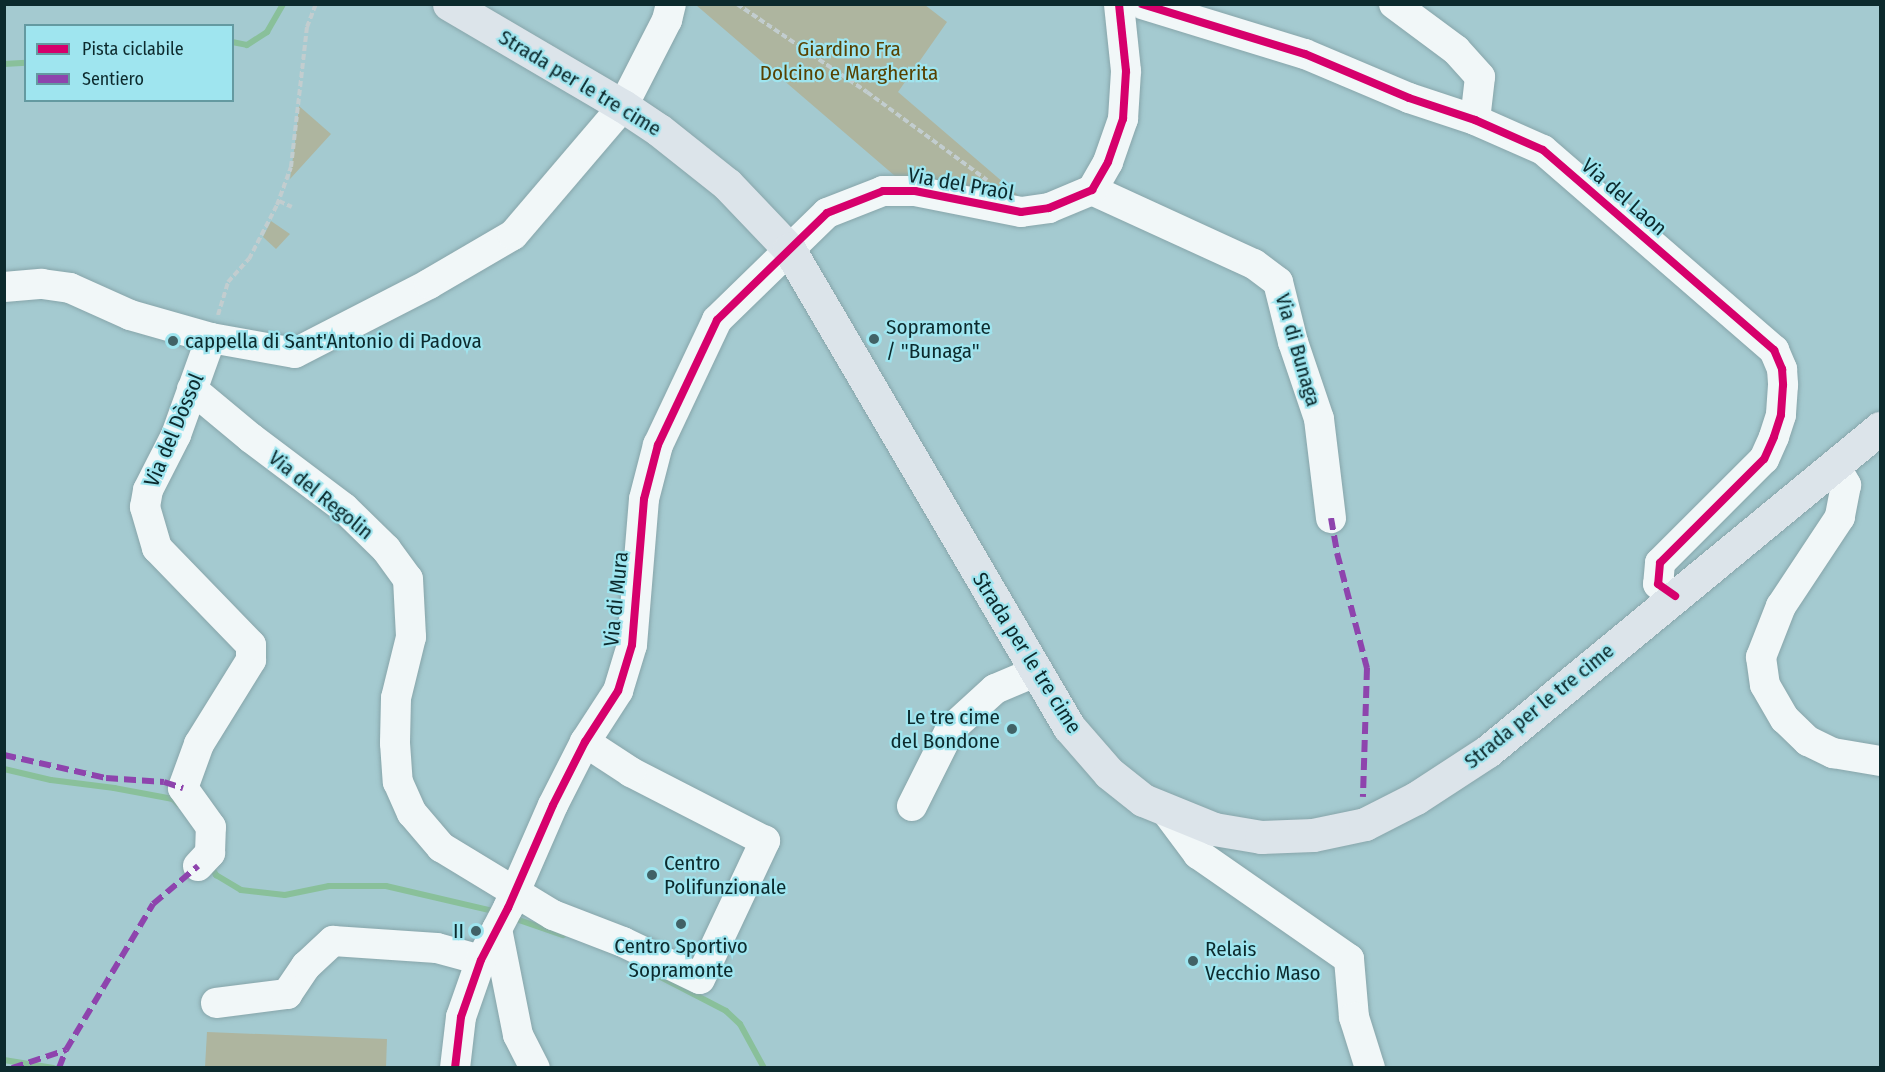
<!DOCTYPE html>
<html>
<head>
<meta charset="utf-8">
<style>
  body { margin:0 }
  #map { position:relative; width:1885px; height:1072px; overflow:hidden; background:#a4cad0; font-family:"Fira Sans Condensed",sans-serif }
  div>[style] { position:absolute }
  .green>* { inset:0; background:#aeb59f }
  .stream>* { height:6px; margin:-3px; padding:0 3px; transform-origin:3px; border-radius:3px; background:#89c09a }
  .path>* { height:4px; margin-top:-2px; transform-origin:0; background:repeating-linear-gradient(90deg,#c2cdcf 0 6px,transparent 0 9px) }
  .roads { filter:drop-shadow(0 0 2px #87a5aa) drop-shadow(0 0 2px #87a5aa) }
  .minor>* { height:30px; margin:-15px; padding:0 15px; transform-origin:15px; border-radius:15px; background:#f1f7f8 }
  .major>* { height:33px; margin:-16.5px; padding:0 16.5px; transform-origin:16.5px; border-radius:16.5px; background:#dce4ea }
  .quiet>* { height:6px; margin-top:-3px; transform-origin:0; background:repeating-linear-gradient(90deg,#8e44ad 0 12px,transparent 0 18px) }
  .cycleway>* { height:8px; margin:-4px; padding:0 4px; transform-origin:4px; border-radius:4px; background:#d6006c }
  .dots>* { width:16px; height:16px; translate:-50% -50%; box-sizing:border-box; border:3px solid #9fe5ef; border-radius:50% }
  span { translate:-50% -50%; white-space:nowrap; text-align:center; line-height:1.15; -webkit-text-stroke:4.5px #9fe5ef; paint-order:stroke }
  .park-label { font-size:21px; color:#574100 }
  .street-label { font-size:21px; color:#0c2a2d }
  .poi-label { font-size:21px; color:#0c2a2d }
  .left { translate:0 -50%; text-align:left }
  .right { translate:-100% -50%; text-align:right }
  .frame { position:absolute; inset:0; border:6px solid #0c2a2d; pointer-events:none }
  .legend { position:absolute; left:24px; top:24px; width:210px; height:78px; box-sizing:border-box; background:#9fe5ef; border:2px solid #649aa1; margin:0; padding:8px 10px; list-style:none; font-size:18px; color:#0c2a2d }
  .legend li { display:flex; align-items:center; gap:12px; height:30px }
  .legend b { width:30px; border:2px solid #649aa1 }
</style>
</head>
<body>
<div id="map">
  <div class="green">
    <div style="clip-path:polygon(696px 5px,925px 5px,947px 22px,898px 92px,1018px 195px,1003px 202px,902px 182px)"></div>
    <div style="clip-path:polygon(299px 106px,331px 134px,290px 179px,295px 143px)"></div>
    <div style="clip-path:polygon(271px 221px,290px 234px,276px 249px,263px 237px)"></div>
    <div style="clip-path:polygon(207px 1032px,387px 1039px,386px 1067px,205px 1067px)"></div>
  </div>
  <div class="stream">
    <div style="left:232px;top:42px;width:15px;rotate:11deg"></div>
    <div style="left:247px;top:45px;width:24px;rotate:-33deg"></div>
    <div style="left:267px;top:32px;width:32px;rotate:-60deg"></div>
    <div style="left:4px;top:64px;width:22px;rotate:-3deg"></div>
    <div style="left:4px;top:769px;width:48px;rotate:13.2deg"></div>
    <div style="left:51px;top:780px;width:64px;rotate:7.2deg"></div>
    <div style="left:114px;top:788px;width:60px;rotate:10.6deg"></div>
    <div style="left:173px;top:799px;width:8px;rotate:45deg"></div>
    <div style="left:210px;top:865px;width:12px;rotate:59deg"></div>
    <div style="left:216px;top:875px;width:29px;rotate:31deg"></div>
    <div style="left:241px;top:890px;width:44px;rotate:6.5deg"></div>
    <div style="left:285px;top:895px;width:45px;rotate:-11.6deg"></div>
    <div style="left:329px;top:886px;width:57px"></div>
    <div style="left:386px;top:886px;width:115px;rotate:13.1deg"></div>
    <div style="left:513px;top:918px;width:53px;rotate:18.8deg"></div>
    <div style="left:655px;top:974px;width:80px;rotate:27.5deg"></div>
    <div style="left:726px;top:1011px;width:19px;rotate:43deg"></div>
    <div style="left:740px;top:1024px;width:50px;rotate:61.4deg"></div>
    <div style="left:4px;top:1060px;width:50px;rotate:9.3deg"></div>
  </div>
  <div class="path">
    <div style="left:737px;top:4px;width:157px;rotate:34.1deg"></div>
    <div style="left:867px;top:92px;width:149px;rotate:36.3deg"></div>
    <div style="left:279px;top:201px;width:14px;rotate:25deg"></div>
    <div style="left:218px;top:315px;width:34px;rotate:-73deg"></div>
    <div style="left:228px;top:282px;width:31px;rotate:-48deg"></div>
    <div style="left:249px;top:259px;width:61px;rotate:-62.6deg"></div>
    <div style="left:277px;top:205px;width:40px;rotate:-69.8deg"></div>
    <div style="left:291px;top:167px;width:141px;rotate:-83.5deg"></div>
    <div style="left:307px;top:27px;width:25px;rotate:-69deg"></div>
  </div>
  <div class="roads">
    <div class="minor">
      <div style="left:1142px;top:4px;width:170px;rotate:17.1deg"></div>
      <div style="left:1305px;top:54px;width:113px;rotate:22.9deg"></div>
      <div style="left:1409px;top:98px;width:70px;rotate:18.4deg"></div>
      <div style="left:1475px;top:120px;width:74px;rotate:23.8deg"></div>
      <div style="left:1543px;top:150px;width:306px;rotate:40.9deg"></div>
      <div style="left:1774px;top:350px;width:21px;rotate:67deg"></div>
      <div style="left:1782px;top:369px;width:16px;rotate:86deg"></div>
      <div style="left:1783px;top:385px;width:30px;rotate:94deg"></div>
      <div style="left:1781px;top:415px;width:23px;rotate:108deg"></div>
      <div style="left:1774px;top:437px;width:24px;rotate:114deg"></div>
      <div style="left:1764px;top:459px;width:147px;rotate:135deg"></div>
      <div style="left:1660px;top:563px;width:21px;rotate:95deg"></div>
      <div style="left:1658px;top:584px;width:21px;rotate:35deg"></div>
      <div style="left:1394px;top:4px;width:77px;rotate:36.6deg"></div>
      <div style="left:1456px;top:50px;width:36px;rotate:48deg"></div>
      <div style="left:1480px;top:77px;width:43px;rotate:96.6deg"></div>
      <div style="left:1092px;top:190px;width:178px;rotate:24.6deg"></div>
      <div style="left:1254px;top:264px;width:30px;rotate:37deg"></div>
      <div style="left:1278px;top:282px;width:62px;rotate:76deg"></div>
      <div style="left:1293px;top:342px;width:81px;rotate:71.3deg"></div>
      <div style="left:1319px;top:419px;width:100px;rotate:83.1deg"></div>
      <div style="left:4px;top:287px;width:38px;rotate:-5deg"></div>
      <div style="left:42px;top:284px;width:28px;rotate:8deg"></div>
      <div style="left:70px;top:288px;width:66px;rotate:24.2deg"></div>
      <div style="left:130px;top:315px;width:84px;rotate:15.9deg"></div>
      <div style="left:211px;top:338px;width:85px;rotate:10.1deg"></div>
      <div style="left:295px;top:353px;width:151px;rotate:-27.2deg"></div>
      <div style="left:429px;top:284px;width:97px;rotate:-30.3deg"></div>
      <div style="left:513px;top:235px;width:170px;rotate:-49.5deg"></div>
      <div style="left:623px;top:106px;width:97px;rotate:-62.9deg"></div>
      <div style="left:667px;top:20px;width:16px;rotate:-76deg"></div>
      <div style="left:192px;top:389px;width:77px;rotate:39.7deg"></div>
      <div style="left:251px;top:438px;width:116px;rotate:37deg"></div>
      <div style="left:344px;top:508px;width:59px;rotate:44.3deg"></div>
      <div style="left:386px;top:549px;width:37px;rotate:54deg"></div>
      <div style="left:408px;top:579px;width:58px;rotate:87deg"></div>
      <div style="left:411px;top:637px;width:63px;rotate:103.8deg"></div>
      <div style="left:396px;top:698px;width:45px;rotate:91.3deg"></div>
      <div style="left:395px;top:743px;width:39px;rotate:86deg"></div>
      <div style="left:398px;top:782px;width:34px;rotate:66deg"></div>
      <div style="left:412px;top:813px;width:45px;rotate:49.5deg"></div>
      <div style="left:441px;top:847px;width:131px;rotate:31.3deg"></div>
      <div style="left:553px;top:915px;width:75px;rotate:21.1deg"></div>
      <div style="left:623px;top:942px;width:85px;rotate:25.7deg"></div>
      <div style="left:700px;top:979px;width:153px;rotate:-64.8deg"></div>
      <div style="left:765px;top:841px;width:151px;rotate:-152.8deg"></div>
      <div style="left:631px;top:772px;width:55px;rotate:-146.9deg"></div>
      <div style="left:1836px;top:467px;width:21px;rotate:61deg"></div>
      <div style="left:1846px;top:485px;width:33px;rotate:101deg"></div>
      <div style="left:1840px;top:517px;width:107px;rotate:123.5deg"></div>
      <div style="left:1781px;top:606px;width:55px;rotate:111.4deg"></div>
      <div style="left:1761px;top:657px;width:28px;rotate:82deg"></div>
      <div style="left:1765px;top:685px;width:39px;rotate:60deg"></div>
      <div style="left:1785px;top:719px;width:32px;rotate:44deg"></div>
      <div style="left:1808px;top:741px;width:28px;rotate:26deg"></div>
      <div style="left:1833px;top:753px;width:48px;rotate:9.7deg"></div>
      <div style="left:912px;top:806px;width:85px;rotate:-63.4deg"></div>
      <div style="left:950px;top:730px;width:61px;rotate:-42.3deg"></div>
      <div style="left:995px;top:689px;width:43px;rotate:-23deg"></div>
      <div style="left:1166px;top:811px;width:54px;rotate:53.3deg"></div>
      <div style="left:1198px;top:854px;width:184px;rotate:34.8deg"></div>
      <div style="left:1349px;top:959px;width:58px;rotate:85.1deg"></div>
      <div style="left:1354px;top:1017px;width:53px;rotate:72.6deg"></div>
      <div style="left:198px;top:866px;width:18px;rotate:-47deg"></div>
      <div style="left:210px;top:853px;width:26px;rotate:-88deg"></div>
      <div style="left:211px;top:827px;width:48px;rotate:-125.7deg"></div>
      <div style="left:183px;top:788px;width:47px;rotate:-70deg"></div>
      <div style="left:199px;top:744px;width:99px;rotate:-58.2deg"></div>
      <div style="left:251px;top:660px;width:15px;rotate:-90deg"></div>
      <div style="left:251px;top:645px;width:135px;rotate:-134.1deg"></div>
      <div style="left:157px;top:548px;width:43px;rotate:-106.3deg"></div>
      <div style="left:145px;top:507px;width:17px;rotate:-80deg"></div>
      <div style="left:148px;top:490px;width:62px;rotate:-63deg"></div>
      <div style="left:176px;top:435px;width:103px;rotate:-70.2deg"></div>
      <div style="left:497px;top:929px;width:108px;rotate:78.8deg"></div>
      <div style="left:518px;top:1035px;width:37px;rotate:63deg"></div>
      <div style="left:216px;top:1003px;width:72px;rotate:-7.2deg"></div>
      <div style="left:287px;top:994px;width:34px;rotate:-56deg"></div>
      <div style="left:306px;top:966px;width:37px;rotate:-43deg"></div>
      <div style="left:333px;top:941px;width:104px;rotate:3.9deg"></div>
      <div style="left:437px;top:948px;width:46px;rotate:15.3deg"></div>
      <div style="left:455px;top:1068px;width:51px;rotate:-83.3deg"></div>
      <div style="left:461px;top:1017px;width:60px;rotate:-70.7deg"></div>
      <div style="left:481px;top:960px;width:59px;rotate:-62.6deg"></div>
      <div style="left:508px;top:908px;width:112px;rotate:-66.4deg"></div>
      <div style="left:553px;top:805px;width:71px;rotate:-63.1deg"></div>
      <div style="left:585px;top:742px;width:61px;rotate:-57.1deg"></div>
      <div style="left:618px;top:691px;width:48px;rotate:-73.1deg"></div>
      <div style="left:632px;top:645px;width:146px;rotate:-85.3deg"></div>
      <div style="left:644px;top:499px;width:56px;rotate:-75.5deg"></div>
      <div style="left:658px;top:445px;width:138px;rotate:-64.7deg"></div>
      <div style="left:717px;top:320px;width:153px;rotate:-44.2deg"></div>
      <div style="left:827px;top:213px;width:60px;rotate:-21.4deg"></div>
      <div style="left:883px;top:191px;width:32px"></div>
      <div style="left:915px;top:191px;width:108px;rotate:11.2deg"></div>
      <div style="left:1021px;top:212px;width:28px;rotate:-8deg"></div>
      <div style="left:1049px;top:208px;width:47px;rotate:-22.7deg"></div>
      <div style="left:1092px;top:190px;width:32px;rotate:-60deg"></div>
      <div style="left:1108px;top:162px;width:46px;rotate:-70.8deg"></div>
      <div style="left:1123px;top:119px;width:48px;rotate:-86.4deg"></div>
      <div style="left:1126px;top:71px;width:67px;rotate:-96deg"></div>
    </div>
    <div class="major">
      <div style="left:449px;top:4px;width:202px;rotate:30.4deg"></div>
      <div style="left:623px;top:106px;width:43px;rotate:33.7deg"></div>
      <div style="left:659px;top:130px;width:87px;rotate:38.5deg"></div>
      <div style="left:727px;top:184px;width:90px;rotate:46.4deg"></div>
      <div style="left:789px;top:249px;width:554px;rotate:59.64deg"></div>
      <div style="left:1069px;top:727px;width:61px;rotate:49deg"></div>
      <div style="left:1109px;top:773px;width:43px;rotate:38.5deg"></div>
      <div style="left:1143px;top:800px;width:77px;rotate:22.2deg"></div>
      <div style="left:1214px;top:829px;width:48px;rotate:9.7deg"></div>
      <div style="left:1261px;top:837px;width:52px;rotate:-2.2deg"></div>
      <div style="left:1313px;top:835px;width:53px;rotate:-11.9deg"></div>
      <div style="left:1365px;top:824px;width:57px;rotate:-27deg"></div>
      <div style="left:1416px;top:798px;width:86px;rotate:-33.1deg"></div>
      <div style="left:1488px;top:751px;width:508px;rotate:-39.49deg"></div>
    </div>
  </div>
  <div class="quiet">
    <div style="left:1331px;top:518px;width:36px;rotate:80deg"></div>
    <div style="left:1337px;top:553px;width:119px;rotate:75.4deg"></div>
    <div style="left:1367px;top:668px;width:129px;rotate:91.8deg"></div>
    <div style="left:4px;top:755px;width:105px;rotate:12.7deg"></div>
    <div style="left:106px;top:778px;width:58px;rotate:3.9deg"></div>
    <div style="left:164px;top:782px;width:20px;rotate:18deg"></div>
    <div style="left:12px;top:1068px;width:57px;rotate:-18.4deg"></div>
    <div style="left:66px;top:1050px;width:170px;rotate:-59.2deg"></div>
    <div style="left:153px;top:904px;width:59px;rotate:-40.2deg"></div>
    <div style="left:59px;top:1068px;width:19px;rotate:-69deg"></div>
  </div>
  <div class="cycleway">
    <div style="left:1142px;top:4px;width:170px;rotate:17.1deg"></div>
    <div style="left:1305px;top:54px;width:113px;rotate:22.9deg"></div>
    <div style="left:1409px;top:98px;width:70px;rotate:18.4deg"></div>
    <div style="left:1475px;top:120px;width:74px;rotate:23.8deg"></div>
    <div style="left:1543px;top:150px;width:306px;rotate:40.9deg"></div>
    <div style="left:1774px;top:350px;width:21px;rotate:67deg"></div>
    <div style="left:1782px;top:369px;width:16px;rotate:86deg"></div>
    <div style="left:1783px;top:385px;width:30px;rotate:94deg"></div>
    <div style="left:1781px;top:415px;width:23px;rotate:108deg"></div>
    <div style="left:1774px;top:437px;width:24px;rotate:114deg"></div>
    <div style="left:1764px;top:459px;width:147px;rotate:135deg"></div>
    <div style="left:1660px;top:563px;width:21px;rotate:95deg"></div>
    <div style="left:1658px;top:584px;width:21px;rotate:35deg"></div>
    <div style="left:455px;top:1068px;width:51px;rotate:-83.3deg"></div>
    <div style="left:461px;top:1017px;width:60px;rotate:-70.7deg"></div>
    <div style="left:481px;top:960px;width:59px;rotate:-62.6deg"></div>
    <div style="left:508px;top:908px;width:112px;rotate:-66.4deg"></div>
    <div style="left:553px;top:805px;width:71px;rotate:-63.1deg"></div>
    <div style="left:585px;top:742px;width:61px;rotate:-57.1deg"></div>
    <div style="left:618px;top:691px;width:48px;rotate:-73.1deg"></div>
    <div style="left:632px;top:645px;width:146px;rotate:-85.3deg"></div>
    <div style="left:644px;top:499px;width:56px;rotate:-75.5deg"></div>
    <div style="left:658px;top:445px;width:138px;rotate:-64.7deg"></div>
    <div style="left:717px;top:320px;width:153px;rotate:-44.2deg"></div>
    <div style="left:827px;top:213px;width:60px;rotate:-21.4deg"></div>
    <div style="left:883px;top:191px;width:32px"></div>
    <div style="left:915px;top:191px;width:108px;rotate:11.2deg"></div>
    <div style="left:1021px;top:212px;width:28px;rotate:-8deg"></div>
    <div style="left:1049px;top:208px;width:47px;rotate:-22.7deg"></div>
    <div style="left:1092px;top:190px;width:32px;rotate:-60deg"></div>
    <div style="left:1108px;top:162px;width:46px;rotate:-70.8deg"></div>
    <div style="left:1123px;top:119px;width:48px;rotate:-86.4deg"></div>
    <div style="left:1126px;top:71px;width:67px;rotate:-96deg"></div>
  </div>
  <div class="dots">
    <div style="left:874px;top:339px;background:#416266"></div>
    <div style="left:173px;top:341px;background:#416266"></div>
    <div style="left:1012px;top:729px;background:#416266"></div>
    <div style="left:652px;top:875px;background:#416266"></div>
    <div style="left:681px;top:924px;background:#416266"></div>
    <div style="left:476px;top:931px;background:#416266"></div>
    <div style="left:1193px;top:961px;background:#416266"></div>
  </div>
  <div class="park-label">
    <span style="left:849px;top:61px">Giardino Fra<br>Dolcino e Margherita</span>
  </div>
  <div class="street-label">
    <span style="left:580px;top:83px;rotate:31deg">Strada per le tre cime</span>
    <span style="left:961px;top:184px;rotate:10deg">Via del Praòl</span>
    <span style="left:1624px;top:197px;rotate:41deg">Via del Laon</span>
    <span style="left:1298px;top:350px;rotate:74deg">Via di Bunaga</span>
    <span style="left:174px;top:430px;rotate:-67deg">Via del Dòssol</span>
    <span style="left:321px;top:495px;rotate:39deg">Via del Regolin</span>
    <span style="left:616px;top:599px;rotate:-84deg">Via di Mura</span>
    <span style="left:1027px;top:653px;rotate:58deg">Strada per le tre cime</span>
    <span style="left:1539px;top:706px;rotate:-39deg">Strada per le tre cime</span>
  </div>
  <div class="poi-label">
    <span class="left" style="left:886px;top:339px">Sopramonte<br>/ "Bunaga"</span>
    <span class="left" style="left:185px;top:341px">cappella di Sant'Antonio di Padova</span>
    <span class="right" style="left:1000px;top:729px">Le tre cime<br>del Bondone</span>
    <span class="left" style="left:664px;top:875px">Centro<br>Polifunzionale</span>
    <span class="right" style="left:464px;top:931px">II</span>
    <span style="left:681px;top:958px">Centro Sportivo<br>Sopramonte</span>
    <span class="left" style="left:1205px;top:961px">Relais<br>Vecchio Maso</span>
  </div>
  <div class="frame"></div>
  <ul class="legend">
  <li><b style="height:8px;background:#d6006c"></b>Pista ciclabile</li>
  <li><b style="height:8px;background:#8e44ad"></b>Sentiero</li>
  </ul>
</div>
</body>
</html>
